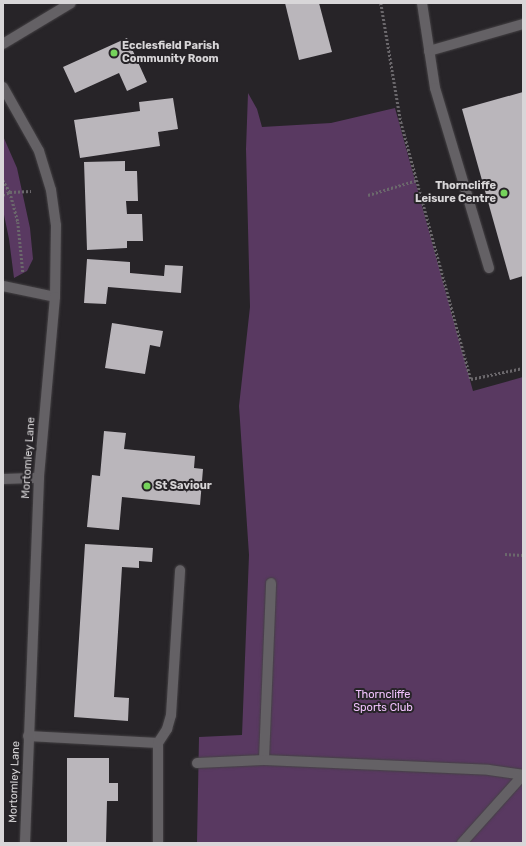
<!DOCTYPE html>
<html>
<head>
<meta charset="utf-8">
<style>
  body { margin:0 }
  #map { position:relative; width:526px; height:846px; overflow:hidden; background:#272428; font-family:Rubik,sans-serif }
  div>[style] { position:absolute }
  .green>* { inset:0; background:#593961 }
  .building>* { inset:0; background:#bab6bb }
  .path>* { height:2.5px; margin-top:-1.25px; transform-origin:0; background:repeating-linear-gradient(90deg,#6b686c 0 2px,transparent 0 4px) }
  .roads { filter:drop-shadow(0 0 1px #444144) drop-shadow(0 0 1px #444144) }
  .lane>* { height:10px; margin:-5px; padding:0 5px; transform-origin:5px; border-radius:5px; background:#646165 }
  .street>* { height:10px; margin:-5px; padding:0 5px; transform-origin:5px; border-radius:5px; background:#646165 }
  .secondary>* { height:10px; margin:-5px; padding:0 5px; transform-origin:5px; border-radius:5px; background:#646165 }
  .dots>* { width:11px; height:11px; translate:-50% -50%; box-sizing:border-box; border:2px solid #272428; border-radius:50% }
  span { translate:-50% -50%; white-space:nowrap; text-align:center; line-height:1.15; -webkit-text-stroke:4px #272428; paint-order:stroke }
  .poi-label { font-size:11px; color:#d8d6d8; font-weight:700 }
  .left { translate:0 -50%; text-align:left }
  .right { translate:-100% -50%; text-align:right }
  .street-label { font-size:11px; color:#d8d6d8 }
  .park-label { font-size:11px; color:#f1c2fd }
  .frame { position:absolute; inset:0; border:4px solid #d8d6d8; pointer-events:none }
</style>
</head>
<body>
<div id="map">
  <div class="green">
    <div style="clip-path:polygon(248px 93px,257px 109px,262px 127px,331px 123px,395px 108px,473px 391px,523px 377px,523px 843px,197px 843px,199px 737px,242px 735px,249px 555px,239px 406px,250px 307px,246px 149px)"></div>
    <div style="clip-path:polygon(3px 136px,17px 168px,30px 228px,33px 259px,27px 271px,14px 278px,9px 239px,3px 210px)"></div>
  </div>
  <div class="building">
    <div style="clip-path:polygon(285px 3px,319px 3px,332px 52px,299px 60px)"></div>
    <div style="clip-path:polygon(127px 38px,147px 82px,127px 91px,119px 73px,75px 93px,63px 67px)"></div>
    <div style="clip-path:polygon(523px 92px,523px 276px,510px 280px,462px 109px)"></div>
    <div style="clip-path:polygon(173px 98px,178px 129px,158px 132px,160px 146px,80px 158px,74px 120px,140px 111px,139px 102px)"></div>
    <div style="clip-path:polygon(125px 161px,125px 171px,137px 171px,138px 201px,126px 201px,127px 214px,142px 214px,143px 241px,127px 241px,127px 248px,87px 250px,84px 162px)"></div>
    <div style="clip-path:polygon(87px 259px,130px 262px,130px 273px,164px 276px,165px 265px,183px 266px,181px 293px,108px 287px,106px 304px,84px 303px)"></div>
    <div style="clip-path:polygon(112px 323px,163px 331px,160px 347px,150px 345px,145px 374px,105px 368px)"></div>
    <div style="clip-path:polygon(104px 431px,126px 433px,124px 449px,195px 456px,194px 468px,203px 469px,200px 505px,122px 497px,119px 530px,87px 527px,92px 475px,100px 476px)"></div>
    <div style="clip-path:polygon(85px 544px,153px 548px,152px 562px,139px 561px,139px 568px,122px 567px,114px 697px,129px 698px,128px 721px,74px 717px)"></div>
    <div style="clip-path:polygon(67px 758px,109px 758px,109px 783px,118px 783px,118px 801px,107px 801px,106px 843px,67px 843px)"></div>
  </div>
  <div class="path">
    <div style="left:381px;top:3px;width:121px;rotate:80.5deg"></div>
    <div style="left:401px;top:122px;width:266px;rotate:74.8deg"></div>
    <div style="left:471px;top:379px;width:53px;rotate:-11.9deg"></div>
    <div style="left:3px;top:180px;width:14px;rotate:60deg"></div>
    <div style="left:10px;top:192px;width:31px;rotate:75deg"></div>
    <div style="left:18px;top:222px;width:50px;rotate:84.3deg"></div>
    <div style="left:3px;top:195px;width:8px;rotate:-23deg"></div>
    <div style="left:10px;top:192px;width:21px;rotate:-3deg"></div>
    <div style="left:368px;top:195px;width:51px;rotate:-17deg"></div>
    <div style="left:505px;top:554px;width:18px;rotate:3deg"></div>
  </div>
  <div class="roads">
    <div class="lane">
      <div style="left:422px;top:3px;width:86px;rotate:81.3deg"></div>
      <div style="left:435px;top:88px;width:188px;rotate:73.3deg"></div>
      <div style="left:429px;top:51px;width:98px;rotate:-16deg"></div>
      <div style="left:28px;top:736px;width:130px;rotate:3.1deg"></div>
      <div style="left:264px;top:760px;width:177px;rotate:-87.7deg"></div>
      <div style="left:197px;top:763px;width:67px;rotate:-2.6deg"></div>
      <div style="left:264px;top:760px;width:225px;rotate:2.5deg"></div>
      <div style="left:489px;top:770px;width:34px;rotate:8deg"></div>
      <div style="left:158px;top:843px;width:100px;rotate:-90deg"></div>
      <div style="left:158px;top:743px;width:17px;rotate:-57deg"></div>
      <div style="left:167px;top:729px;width:15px;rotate:-74deg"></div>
      <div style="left:171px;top:715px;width:145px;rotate:-86.4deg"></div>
      <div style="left:462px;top:843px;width:91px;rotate:-48.1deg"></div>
    </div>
    <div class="street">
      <div style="left:3px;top:44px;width:79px;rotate:-31.1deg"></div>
      <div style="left:3px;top:286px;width:53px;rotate:11.9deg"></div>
      <div style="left:3px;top:479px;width:36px;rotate:-2deg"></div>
    </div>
    <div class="secondary">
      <div style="left:3px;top:87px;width:73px;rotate:60.6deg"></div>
      <div style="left:39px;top:151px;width:41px;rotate:72.9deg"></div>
      <div style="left:51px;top:190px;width:35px;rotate:82deg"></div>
      <div style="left:56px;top:225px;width:72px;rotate:90.8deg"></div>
      <div style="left:55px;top:297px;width:182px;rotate:95.1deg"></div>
      <div style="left:39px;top:478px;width:365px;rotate:92.2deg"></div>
    </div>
  </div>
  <div class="dots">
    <div style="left:114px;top:53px;background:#75d25b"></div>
    <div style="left:504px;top:193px;background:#75d25b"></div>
    <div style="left:147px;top:486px;background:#75d25b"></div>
  </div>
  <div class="poi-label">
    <span class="left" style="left:122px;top:53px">Ecclesfield Parish<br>Community Room</span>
    <span class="right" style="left:496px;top:193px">Thorncliffe<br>Leisure Centre</span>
    <span class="left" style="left:155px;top:486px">St Saviour</span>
  </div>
  <div class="street-label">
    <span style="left:29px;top:458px;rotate:-86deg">Mortomley Lane</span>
    <span style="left:15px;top:782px;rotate:-88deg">Mortomley Lane</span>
  </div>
  <div class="park-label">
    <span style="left:383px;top:702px">Thorncliffe<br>Sports Club</span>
  </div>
  <div class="frame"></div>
</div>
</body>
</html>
